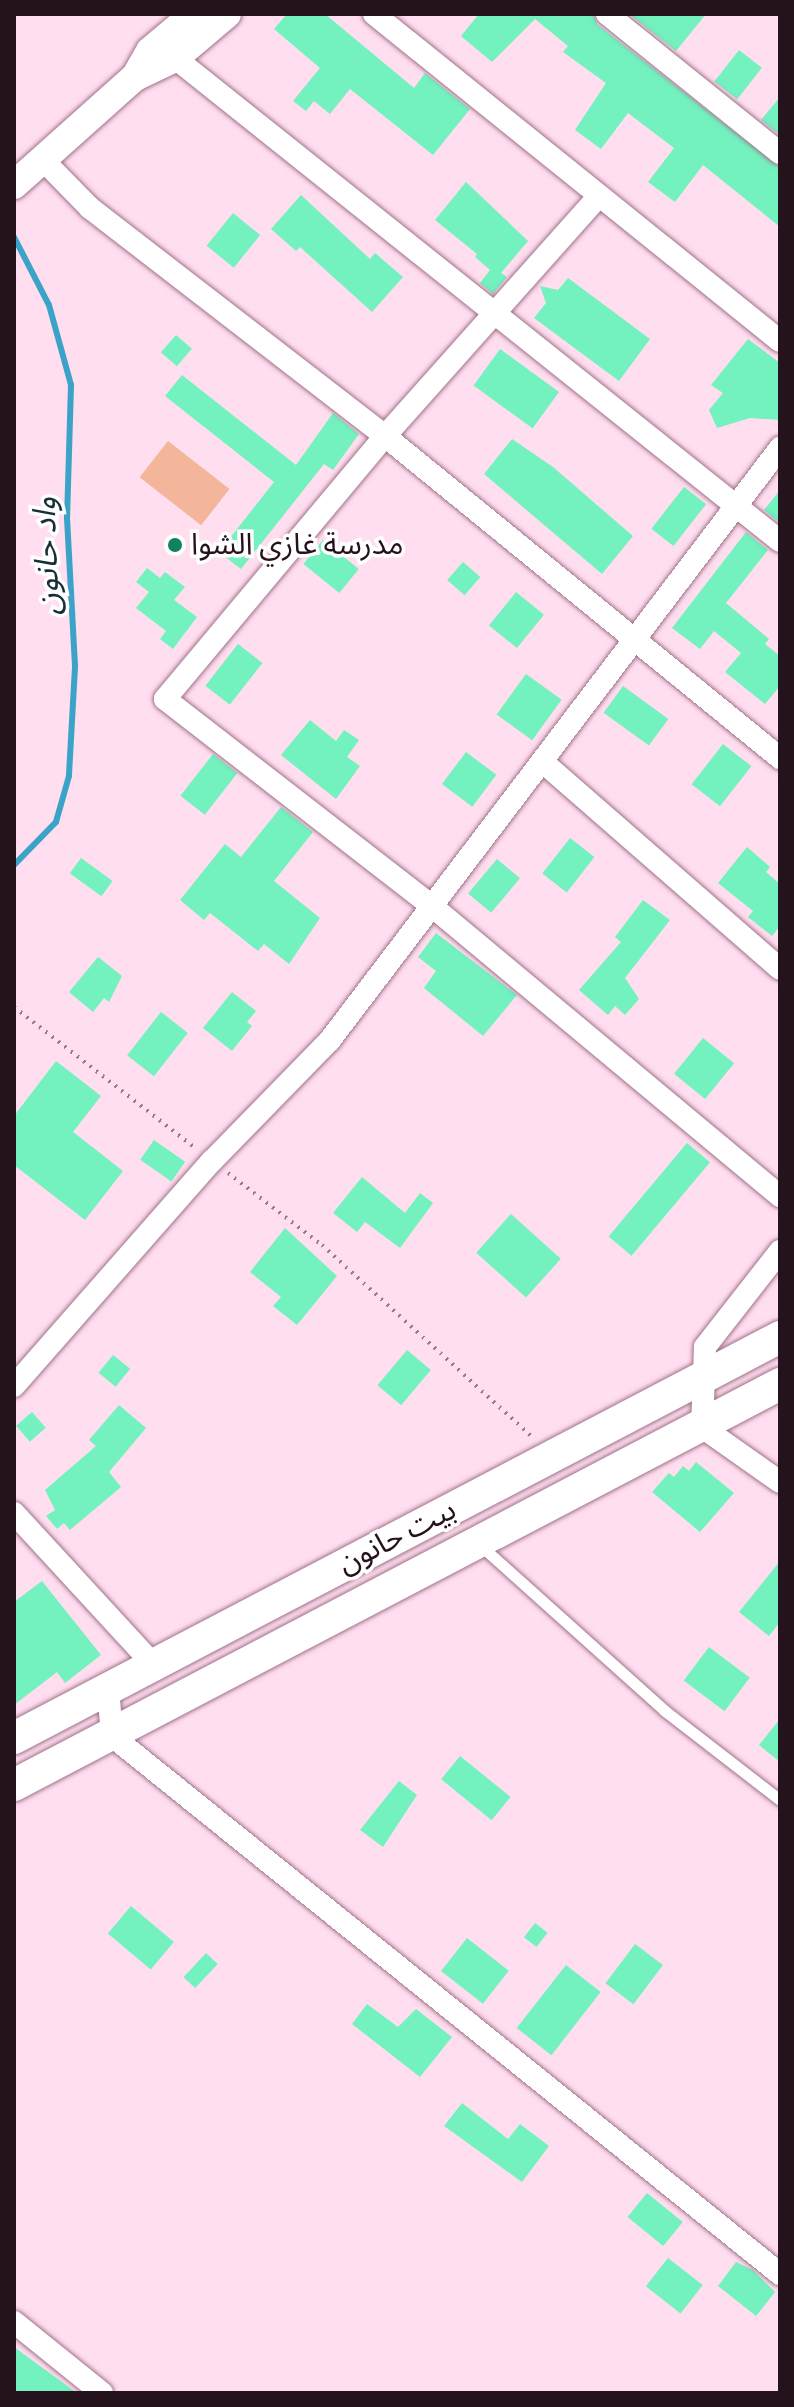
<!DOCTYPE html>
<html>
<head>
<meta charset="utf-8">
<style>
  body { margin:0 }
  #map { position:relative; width:794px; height:2407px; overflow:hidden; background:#ffdeef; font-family:Signika,"Noto Sans Arabic",sans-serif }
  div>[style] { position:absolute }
  .green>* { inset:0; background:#f3b69b; transform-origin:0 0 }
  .stream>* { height:6px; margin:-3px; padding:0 3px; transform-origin:3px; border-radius:3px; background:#3aa3c7 }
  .building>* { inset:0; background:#73f1bf; transform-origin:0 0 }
  .path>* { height:4px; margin-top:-2px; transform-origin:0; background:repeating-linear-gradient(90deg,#957c89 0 2px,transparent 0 8px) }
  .roads { filter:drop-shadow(0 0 2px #a1728c) drop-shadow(0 0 2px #a1728c) }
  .service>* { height:11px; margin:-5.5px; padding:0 5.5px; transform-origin:5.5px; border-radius:5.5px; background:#fff }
  .minor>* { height:22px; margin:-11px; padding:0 11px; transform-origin:11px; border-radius:11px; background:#fff }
  .tertiary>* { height:28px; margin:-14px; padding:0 14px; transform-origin:14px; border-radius:14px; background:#fff }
  .secondary>* { height:32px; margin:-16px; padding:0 16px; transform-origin:16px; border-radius:16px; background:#fff }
  .dots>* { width:22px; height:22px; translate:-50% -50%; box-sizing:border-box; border:4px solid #fff; border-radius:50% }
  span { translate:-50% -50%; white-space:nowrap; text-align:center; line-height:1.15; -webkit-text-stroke:7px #fff; paint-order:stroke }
  .poi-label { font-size:30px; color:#24121c }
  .left { translate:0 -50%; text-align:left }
  .street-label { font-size:30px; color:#24121c }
  .water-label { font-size:32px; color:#182f38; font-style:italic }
  .frame { position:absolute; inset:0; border:16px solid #24121c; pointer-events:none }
</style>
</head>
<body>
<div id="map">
  <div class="green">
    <div style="left:168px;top:441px;width:78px;height:46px;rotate:38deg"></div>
  </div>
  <div class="stream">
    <div style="left:14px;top:237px;width:76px;rotate:62.8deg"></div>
    <div style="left:49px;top:305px;width:83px;rotate:74.6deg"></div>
    <div style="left:71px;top:385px;width:133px;rotate:91.7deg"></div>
    <div style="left:67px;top:518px;width:149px;rotate:86.9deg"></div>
    <div style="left:75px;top:667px;width:109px;rotate:93.2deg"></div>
    <div style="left:69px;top:776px;width:48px;rotate:105.8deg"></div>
    <div style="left:56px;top:822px;width:60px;rotate:134.3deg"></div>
  </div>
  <div class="building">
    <div style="clip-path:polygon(287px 14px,325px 14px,414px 88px,425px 73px,470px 109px,433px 155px,350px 89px,330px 114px,314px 101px,306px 111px,293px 101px,320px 68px,274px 29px)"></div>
    <div style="clip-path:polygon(479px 14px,593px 14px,598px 25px,780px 167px,780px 227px,703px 165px,675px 202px,648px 182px,674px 148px,628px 113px,601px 149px,575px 130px,606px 83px,563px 52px,568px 46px,535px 19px,492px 62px,461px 36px)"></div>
    <div style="clip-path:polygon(629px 14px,706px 14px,676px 51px)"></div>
    <div style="left:739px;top:50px;width:29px;height:40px;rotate:38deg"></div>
    <div style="clip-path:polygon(780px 97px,780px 135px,761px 120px)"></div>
    <div style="clip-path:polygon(466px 182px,528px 241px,501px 273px,507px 277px,493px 294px,480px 283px,490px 270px,475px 257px,477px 254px,435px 220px)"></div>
    <div style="clip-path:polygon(301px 195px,370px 259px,375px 253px,403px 277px,372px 312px,300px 247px,296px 251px,271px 229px)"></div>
    <div style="left:233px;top:213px;width:35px;height:42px;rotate:39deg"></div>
    <div style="clip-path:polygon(568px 278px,650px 339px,619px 381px,534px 318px,546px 303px,540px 286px,558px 290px)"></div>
    <div style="left:176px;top:335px;width:21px;height:23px;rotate:41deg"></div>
    <div style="clip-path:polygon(748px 339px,780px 363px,780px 420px,750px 418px,717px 428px,709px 410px,723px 393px,711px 385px)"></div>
    <div style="left:500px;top:349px;width:73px;height:45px;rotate:36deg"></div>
    <div style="clip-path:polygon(182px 375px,296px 465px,333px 413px,359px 434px,333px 470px,324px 464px,241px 569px,219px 552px,274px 482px,165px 396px)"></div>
    <div style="clip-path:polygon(512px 439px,553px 467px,633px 536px,602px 574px,484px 474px)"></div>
    <div style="left:684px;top:487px;width:28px;height:53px;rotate:38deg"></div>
    <div style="clip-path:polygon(780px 490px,780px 523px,764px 510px)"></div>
    <div style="clip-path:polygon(746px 532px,768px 550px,726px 603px,769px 639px,765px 644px,780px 656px,780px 686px,765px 704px,725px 672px,741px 653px,714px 631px,700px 649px,672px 628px)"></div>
    <div style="left:323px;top:540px;width:46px;height:31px;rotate:39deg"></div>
    <div style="left:463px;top:562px;width:23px;height:24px;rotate:41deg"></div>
    <div style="clip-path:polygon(147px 568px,160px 578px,165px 572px,185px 587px,174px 600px,197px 617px,173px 649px,160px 639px,166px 631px,136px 608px,149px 592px,136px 582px)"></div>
    <div style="left:516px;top:592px;width:36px;height:43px;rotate:39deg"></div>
    <div style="left:238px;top:644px;width:31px;height:53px;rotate:38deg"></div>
    <div style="left:526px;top:674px;width:44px;height:50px;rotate:36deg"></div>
    <div style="left:623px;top:686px;width:56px;height:33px;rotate:36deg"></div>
    <div style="clip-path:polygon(310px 720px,336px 741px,344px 730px,359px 740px,347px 757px,360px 766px,336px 799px,281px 755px)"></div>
    <div style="left:723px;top:744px;width:36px;height:51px;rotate:38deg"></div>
    <div style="left:466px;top:752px;width:38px;height:40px;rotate:37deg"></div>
    <div style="left:213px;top:754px;width:31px;height:53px;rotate:38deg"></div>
    <div style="clip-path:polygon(281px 807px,313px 832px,274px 881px,320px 918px,289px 964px,264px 944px,258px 951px,210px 913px,204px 920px,180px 900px,225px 844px,241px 857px)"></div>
    <div style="left:570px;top:838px;width:31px;height:45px;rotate:38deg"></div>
    <div style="clip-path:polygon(747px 847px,770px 867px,766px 872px,780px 884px,780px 926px,772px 936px,748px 917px,753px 911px,718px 883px)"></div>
    <div style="left:81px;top:858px;width:39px;height:19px;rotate:36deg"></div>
    <div style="left:497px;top:859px;width:30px;height:45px;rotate:40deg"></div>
    <div style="clip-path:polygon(643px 900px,670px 920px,625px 978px,639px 999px,625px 1015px,615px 1006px,608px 1015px,579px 990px,621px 942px,615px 937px)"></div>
    <div style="clip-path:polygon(436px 933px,517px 995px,483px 1036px,424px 988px,436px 971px,418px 957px)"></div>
    <div style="clip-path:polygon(98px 957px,122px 976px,109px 1002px,104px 998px,93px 1012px,69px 992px)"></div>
    <div style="clip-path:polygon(232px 992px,256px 1011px,247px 1022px,252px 1026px,232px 1051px,203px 1028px)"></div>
    <div style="left:161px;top:1012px;width:34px;height:55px;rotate:38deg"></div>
    <div style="left:703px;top:1038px;width:40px;height:46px;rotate:39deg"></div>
    <div style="clip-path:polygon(56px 1061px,101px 1096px,73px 1132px,123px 1171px,85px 1220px,14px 1165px,14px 1116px)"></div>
    <div style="left:154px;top:1140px;width:38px;height:24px;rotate:35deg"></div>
    <div style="left:687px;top:1143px;width:30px;height:122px;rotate:40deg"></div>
    <div style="clip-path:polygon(362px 1177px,405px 1213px,420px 1193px,433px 1203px,400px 1248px,365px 1222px,357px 1232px,333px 1213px)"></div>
    <div style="left:511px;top:1214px;width:67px;height:52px;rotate:42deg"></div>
    <div style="clip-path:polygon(285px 1228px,337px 1276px,297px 1325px,273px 1306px,281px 1297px,250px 1272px)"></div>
    <div style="left:407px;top:1350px;width:31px;height:46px;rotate:40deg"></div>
    <div style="left:113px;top:1355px;width:22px;height:23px;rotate:39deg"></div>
    <div style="clip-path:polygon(119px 1405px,146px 1428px,109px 1472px,121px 1487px,70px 1530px,64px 1523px,57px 1529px,46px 1516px,55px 1510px,45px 1490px,96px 1446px,89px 1440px)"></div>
    <div style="left:32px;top:1412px;width:21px;height:21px;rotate:49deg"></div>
    <div style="clip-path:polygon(696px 1462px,734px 1493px,700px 1532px,652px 1492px,669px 1473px,674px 1477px,683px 1466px,689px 1471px)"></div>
    <div style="clip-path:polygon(780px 1561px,780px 1622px,769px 1636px,739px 1612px)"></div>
    <div style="clip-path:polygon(42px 1581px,101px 1655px,65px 1683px,57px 1672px,14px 1705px,14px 1602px)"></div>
    <div style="left:709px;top:1647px;width:51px;height:42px;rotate:37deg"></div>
    <div style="clip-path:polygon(780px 1719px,780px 1762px,759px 1745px)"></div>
    <div style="left:460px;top:1756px;width:65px;height:30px;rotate:39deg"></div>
    <div style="clip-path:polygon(399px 1781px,417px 1795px,383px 1847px,360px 1830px)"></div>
    <div style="left:131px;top:1906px;width:56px;height:36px;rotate:40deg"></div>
    <div style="left:535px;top:1923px;width:16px;height:18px;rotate:38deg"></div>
    <div style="left:467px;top:1938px;width:53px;height:42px;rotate:38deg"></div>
    <div style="left:635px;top:1944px;width:35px;height:49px;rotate:37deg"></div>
    <div style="left:206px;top:1953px;width:16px;height:33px;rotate:43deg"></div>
    <div style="left:566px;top:1965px;width:44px;height:80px;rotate:38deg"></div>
    <div style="clip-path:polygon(367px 2004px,398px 2027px,416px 2009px,452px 2037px,420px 2077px,352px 2024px)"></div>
    <div style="clip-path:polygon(462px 2103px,508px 2139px,520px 2124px,549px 2146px,522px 2182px,444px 2126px)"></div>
    <div style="left:647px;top:2193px;width:46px;height:31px;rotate:39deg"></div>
    <div style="left:668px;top:2258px;width:44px;height:36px;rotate:38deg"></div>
    <div style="clip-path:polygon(736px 2262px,753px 2270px,775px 2292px,756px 2316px,718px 2286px)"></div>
    <div style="clip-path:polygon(14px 2347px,77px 2393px,14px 2393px)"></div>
  </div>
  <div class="path">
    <div style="left:14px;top:1007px;width:229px;rotate:37.9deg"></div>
    <div style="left:228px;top:1173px;width:118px;rotate:37.5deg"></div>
    <div style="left:322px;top:1245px;width:285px;rotate:42.4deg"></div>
  </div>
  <div class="roads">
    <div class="service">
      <div style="left:479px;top:1544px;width:250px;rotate:41.9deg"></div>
      <div style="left:665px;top:1711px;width:145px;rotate:37.7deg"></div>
    </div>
    <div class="minor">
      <div style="left:374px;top:14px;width:521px;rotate:38.85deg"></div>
      <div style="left:607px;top:14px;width:222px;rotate:38.8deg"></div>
      <div style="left:175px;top:58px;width:774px;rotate:38.6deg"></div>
      <div style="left:44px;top:161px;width:66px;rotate:45.6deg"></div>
      <div style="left:90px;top:208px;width:373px;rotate:37.7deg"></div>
      <div style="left:385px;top:436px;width:510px;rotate:39.19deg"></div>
      <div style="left:598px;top:197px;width:320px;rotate:131.7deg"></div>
      <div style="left:385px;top:436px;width:343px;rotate:129.9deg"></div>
      <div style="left:165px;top:699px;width:339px;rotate:37.8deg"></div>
      <div style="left:433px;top:907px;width:452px;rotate:39.8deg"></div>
      <div style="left:544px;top:763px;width:313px;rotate:41.1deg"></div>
      <div style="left:780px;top:1251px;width:122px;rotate:128deg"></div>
      <div style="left:705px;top:1347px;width:80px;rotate:92.1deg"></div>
      <div style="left:702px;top:1427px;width:95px;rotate:35.2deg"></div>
      <div style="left:14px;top:1386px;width:300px;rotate:-48.7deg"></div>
      <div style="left:212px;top:1161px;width:169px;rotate:-45.7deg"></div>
      <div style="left:330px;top:1040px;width:744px;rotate:-52.76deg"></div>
      <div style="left:14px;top:1513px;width:205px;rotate:47.4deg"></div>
      <div style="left:108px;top:1688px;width:48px;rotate:85.2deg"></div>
      <div style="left:112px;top:1736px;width:858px;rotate:38.85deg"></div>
      <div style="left:14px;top:2322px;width:113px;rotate:38.9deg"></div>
    </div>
    <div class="tertiary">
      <div style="left:135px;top:77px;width:44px;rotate:-25.4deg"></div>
      <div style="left:175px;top:58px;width:68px;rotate:-40.2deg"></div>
      <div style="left:14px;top:185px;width:162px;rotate:-41.8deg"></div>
      <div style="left:135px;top:77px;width:30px;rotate:-60deg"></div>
      <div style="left:150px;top:51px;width:57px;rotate:-40.1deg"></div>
    </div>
    <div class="secondary">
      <div style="left:14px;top:1738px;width:865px;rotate:-27.63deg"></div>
      <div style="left:14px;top:1785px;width:865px;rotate:-27.63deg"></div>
    </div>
  </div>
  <div class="dots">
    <div style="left:175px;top:545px;background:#12815e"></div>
  </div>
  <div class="poi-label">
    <span class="left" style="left:191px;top:545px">مدرسة غازي الشوا</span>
  </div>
  <div class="street-label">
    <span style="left:397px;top:1537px;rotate:-27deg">بيت حانون</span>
  </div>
  <div class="water-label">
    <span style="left:47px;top:556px;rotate:-92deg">واد حانون</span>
  </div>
  <div class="frame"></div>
</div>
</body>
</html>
